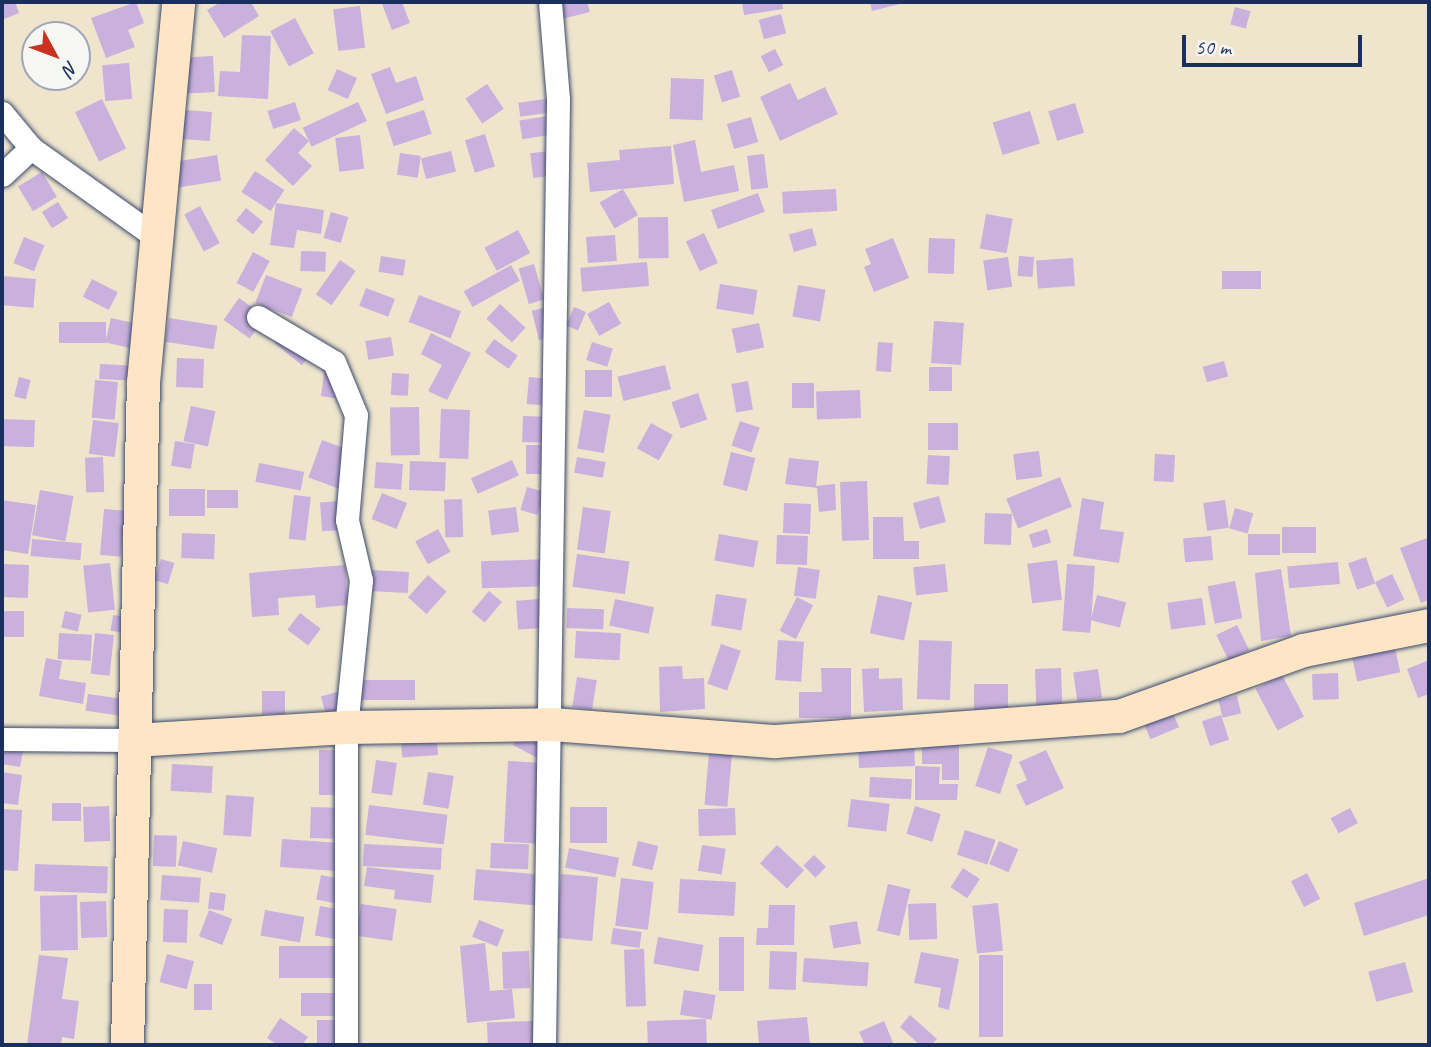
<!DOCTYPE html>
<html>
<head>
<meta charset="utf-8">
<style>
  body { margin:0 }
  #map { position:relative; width:1431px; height:1047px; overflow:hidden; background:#eee5cc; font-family:Caveat,sans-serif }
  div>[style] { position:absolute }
  .building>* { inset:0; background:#cab0dc; transform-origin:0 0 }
  .roads { filter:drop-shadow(0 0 2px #3b4a6e) drop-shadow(0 0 2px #3b4a6e) }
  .street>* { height:23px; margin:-11.5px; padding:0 11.5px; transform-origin:11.5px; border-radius:11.5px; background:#fff }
  .secondary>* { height:33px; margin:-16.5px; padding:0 16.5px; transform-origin:16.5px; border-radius:16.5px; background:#fde5c5 }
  span { translate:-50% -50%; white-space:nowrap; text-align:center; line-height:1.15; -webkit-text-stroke:5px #f6f6f2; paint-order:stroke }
  .frame { position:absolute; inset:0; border:4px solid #1b2f5e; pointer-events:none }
  .north { position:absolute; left:21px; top:21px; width:70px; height:70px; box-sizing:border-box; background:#f6f6f2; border:2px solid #9ea6b7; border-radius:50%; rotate:131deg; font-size:19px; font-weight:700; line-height:28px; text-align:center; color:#1b2f5e }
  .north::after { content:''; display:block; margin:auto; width:24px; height:32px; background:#c8321e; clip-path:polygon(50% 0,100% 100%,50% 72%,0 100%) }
  .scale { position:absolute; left:1182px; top:35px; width:180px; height:32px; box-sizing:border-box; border:4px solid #1b2f5e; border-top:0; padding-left:9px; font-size:21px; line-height:24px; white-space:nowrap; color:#1b2f5e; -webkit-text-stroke:5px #f6f6f2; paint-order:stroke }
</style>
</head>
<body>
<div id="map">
  <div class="building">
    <div style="clip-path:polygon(2px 2px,15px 2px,19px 13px,2px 20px)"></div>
    <div style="clip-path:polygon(136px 2px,144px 23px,128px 30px,135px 47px,106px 58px,91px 18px)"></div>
    <div style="clip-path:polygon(221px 2px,251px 2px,259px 16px,224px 38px,207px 10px)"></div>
    <div style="clip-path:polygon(387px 2px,402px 2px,410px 23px,392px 30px,382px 4px)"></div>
    <div style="clip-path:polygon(554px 2px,587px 2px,590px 12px,558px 20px)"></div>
    <div style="clip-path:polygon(742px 2px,782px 2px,783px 9px,744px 15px)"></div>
    <div style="clip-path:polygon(870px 2px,900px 2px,900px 4px,872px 11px)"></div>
    <div style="left:360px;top:6px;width:42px;height:27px;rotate:83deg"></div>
    <div style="left:1235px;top:7px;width:16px;height:18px;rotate:15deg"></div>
    <div style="left:781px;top:14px;width:20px;height:23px;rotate:75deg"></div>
    <div style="left:295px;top:18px;width:40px;height:28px;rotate:62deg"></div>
    <div style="clip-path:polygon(242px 35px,271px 36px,268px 99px,218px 96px,220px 71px,240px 72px)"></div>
    <div style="left:775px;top:49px;width:18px;height:16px;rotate:63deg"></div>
    <div style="left:213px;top:56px;width:36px;height:28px;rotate:87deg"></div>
    <div style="left:129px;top:63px;width:36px;height:27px;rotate:85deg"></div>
    <div style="clip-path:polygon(390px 67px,396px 83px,416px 76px,424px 100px,386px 114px,371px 74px)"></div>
    <div style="left:337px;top:69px;width:22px;height:23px;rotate:24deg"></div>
    <div style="left:732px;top:70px;width:28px;height:19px;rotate:73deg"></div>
    <div style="left:671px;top:78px;width:33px;height:41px;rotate:2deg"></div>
    <div style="clip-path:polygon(790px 83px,798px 100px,825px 87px,838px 114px,780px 141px,760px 97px)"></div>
    <div style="left:487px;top:84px;width:30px;height:26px;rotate:56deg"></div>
    <div style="left:553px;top:98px;width:14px;height:35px;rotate:82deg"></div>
    <div style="left:102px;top:99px;width:55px;height:30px;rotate:64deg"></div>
    <div style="left:295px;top:102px;width:19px;height:29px;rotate:72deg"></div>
    <div style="left:358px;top:102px;width:21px;height:61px;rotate:65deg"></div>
    <div style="left:1075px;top:103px;width:31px;height:28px;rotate:73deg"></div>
    <div style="left:184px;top:110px;width:28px;height:29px;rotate:4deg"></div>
    <div style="left:424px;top:110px;width:25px;height:40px;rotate:72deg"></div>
    <div style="left:1030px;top:111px;width:34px;height:39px;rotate:73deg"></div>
    <div style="left:554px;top:115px;width:19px;height:35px;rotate:81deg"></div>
    <div style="left:751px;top:117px;width:26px;height:25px;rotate:74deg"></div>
    <div style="clip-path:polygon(294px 128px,309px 141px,298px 153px,312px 166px,293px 186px,265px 160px)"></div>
    <div style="left:485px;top:134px;width:34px;height:21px;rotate:73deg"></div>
    <div style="left:360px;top:135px;width:34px;height:25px;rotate:83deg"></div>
    <div style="clip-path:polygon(695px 140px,701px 172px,734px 165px,739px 191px,684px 202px,673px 145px)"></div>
    <div style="clip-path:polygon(671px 146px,674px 184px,590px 192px,587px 163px,620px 160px,619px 150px)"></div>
    <div style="left:557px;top:150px;width:25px;height:27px;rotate:83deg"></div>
    <div style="left:451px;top:151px;width:21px;height:31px;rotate:76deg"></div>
    <div style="left:400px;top:153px;width:21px;height:22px;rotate:8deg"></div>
    <div style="left:764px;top:154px;width:34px;height:17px;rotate:83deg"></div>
    <div style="left:217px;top:155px;width:26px;height:44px;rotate:81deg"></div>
    <div style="left:255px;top:171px;width:35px;height:25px;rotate:33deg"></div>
    <div style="left:42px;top:172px;width:29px;height:28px;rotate:59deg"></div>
    <div style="left:623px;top:189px;width:30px;height:27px;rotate:60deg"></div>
    <div style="left:836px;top:189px;width:22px;height:54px;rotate:87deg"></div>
    <div style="left:758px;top:193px;width:20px;height:50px;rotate:70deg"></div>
    <div style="left:58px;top:202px;width:19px;height:19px;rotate:58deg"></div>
    <div style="clip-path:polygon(276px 203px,324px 210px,321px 234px,297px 230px,294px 248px,270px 245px)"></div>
    <div style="left:200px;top:206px;width:42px;height:18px;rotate:62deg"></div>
    <div style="left:246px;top:208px;width:22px;height:16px;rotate:39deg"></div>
    <div style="left:331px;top:212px;width:18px;height:27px;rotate:16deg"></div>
    <div style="left:986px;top:214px;width:27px;height:35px;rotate:10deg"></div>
    <div style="left:668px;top:217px;width:41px;height:30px;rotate:89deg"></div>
    <div style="left:812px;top:228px;width:18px;height:24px;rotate:74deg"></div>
    <div style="left:518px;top:230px;width:26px;height:38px;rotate:62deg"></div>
    <div style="left:704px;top:233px;width:33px;height:20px;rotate:65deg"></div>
    <div style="left:615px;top:235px;width:26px;height:29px;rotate:86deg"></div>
    <div style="left:24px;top:237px;width:22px;height:28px;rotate:22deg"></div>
    <div style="clip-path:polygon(893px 238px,909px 278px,874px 292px,864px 267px,871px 264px,865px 249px)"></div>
    <div style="left:929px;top:238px;width:26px;height:35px;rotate:2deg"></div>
    <div style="left:301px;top:251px;width:25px;height:20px;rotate:2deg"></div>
    <div style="left:253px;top:252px;width:19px;height:35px;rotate:28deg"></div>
    <div style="left:381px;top:256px;width:25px;height:16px;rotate:9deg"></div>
    <div style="left:1019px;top:256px;width:15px;height:20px;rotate:4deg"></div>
    <div style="left:1008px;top:257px;width:30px;height:25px;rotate:82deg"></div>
    <div style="left:1073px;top:258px;width:28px;height:37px;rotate:86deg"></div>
    <div style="left:340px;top:260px;width:19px;height:42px;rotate:35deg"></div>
    <div style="left:647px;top:262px;width:24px;height:67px;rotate:85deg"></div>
    <div style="left:534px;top:264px;width:37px;height:16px;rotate:74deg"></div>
    <div style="left:511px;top:265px;width:18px;height:54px;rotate:61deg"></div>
    <div style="left:1261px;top:271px;width:18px;height:39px;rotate:90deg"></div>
    <div style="left:266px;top:275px;width:39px;height:30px;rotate:21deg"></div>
    <div style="left:2px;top:276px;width:34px;height:29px;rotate:5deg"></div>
    <div style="left:92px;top:279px;width:29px;height:20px;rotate:27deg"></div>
    <div style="left:720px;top:284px;width:38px;height:25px;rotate:9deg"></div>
    <div style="left:798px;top:285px;width:28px;height:32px;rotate:10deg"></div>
    <div style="left:366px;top:288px;width:31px;height:19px;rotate:21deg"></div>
    <div style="left:419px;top:295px;width:45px;height:29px;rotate:21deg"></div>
    <div style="left:239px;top:298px;width:32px;height:27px;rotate:35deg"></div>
    <div style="left:609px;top:302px;width:25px;height:25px;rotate:61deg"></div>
    <div style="left:500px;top:304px;width:35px;height:20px;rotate:43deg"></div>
    <div style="left:555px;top:305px;width:30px;height:24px;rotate:76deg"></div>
    <div style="left:574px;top:307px;width:13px;height:20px;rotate:23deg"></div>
    <div style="left:111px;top:318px;width:28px;height:25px;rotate:13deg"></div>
    <div style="left:169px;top:318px;width:49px;height:24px;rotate:9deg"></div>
    <div style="left:934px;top:321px;width:30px;height:42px;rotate:4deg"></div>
    <div style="left:106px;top:322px;width:21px;height:47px;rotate:90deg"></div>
    <div style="left:291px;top:323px;width:35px;height:26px;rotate:39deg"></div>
    <div style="left:759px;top:323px;width:25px;height:28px;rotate:78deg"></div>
    <div style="clip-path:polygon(431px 333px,471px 353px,447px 400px,428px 391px,442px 365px,421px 354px)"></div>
    <div style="left:391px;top:337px;width:19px;height:26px;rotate:81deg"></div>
    <div style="left:494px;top:339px;width:29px;height:16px;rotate:35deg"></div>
    <div style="left:592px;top:342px;width:22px;height:19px;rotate:18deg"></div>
    <div style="left:878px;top:342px;width:15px;height:29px;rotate:4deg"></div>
    <div style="left:177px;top:358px;width:27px;height:29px;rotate:2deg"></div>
    <div style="clip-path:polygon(326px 359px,339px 399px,321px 396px)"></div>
    <div style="left:1224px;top:361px;width:16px;height:22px;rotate:75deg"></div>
    <div style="left:100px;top:364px;width:34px;height:15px;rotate:3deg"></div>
    <div style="left:665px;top:365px;width:25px;height:49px;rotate:76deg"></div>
    <div style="left:952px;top:367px;width:24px;height:23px;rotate:90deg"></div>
    <div style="left:612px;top:370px;width:27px;height:27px;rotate:90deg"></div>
    <div style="left:392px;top:373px;width:17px;height:22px;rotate:3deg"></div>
    <div style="left:19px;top:377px;width:12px;height:20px;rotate:14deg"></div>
    <div style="left:529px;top:377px;width:25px;height:27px;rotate:5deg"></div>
    <div style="left:95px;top:380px;width:23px;height:38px;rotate:5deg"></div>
    <div style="left:748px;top:381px;width:29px;height:17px;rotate:80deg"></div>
    <div style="left:792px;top:383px;width:22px;height:25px"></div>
    <div style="left:860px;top:390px;width:28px;height:44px;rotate:88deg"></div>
    <div style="left:698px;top:393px;width:28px;height:28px;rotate:71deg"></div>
    <div style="left:191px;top:406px;width:25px;height:36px;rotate:12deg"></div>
    <div style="left:419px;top:407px;width:48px;height:29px;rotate:89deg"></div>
    <div style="left:441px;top:409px;width:29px;height:49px;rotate:2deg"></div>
    <div style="left:584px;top:410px;width:27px;height:39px;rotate:10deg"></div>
    <div style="left:523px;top:416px;width:28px;height:26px;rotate:2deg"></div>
    <div style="left:2px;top:419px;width:33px;height:27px;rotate:2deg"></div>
    <div style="left:93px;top:420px;width:26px;height:34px;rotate:7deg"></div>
    <div style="left:740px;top:421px;width:21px;height:26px;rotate:19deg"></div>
    <div style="left:651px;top:423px;width:25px;height:29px;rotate:29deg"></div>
    <div style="left:928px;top:423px;width:30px;height:27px"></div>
    <div style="left:322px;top:440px;width:38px;height:40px;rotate:20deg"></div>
    <div style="left:175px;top:441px;width:20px;height:25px;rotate:9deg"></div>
    <div style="left:526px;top:445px;width:21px;height:29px"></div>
    <div style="left:1039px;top:451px;width:26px;height:26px;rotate:83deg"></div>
    <div style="left:731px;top:452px;width:25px;height:34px;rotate:14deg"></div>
    <div style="left:1155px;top:454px;width:20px;height:27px;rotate:3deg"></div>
    <div style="left:928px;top:455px;width:22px;height:29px;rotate:3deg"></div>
    <div style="left:103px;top:457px;width:35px;height:18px;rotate:88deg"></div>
    <div style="left:577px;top:457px;width:29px;height:16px;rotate:10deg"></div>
    <div style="clip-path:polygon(789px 458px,819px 461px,816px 486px,835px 484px,836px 510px,819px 512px,817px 488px,785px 484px)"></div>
    <div style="left:512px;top:460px;width:17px;height:45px;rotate:66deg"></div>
    <div style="left:410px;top:461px;width:36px;height:29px;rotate:2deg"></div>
    <div style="left:376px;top:462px;width:27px;height:26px;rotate:4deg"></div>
    <div style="left:259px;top:463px;width:46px;height:19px;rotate:11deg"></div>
    <div style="left:1060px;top:477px;width:32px;height:58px;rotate:68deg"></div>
    <div style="left:867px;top:481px;width:59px;height:27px;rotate:88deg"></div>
    <div style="left:527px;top:487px;width:18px;height:24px;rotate:16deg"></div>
    <div style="left:205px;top:489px;width:27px;height:36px;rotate:90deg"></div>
    <div style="left:40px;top:490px;width:34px;height:46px;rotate:10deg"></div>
    <div style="left:207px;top:490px;width:31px;height:18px"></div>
    <div style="left:382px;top:493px;width:27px;height:28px;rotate:22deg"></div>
    <div style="left:294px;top:495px;width:17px;height:44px;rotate:7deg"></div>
    <div style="left:939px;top:496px;width:27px;height:27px;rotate:75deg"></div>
    <div style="clip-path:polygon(1082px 498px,1104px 502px,1100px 529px,1124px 532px,1119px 563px,1073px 556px)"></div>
    <div style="left:462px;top:499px;width:38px;height:18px;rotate:88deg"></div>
    <div style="clip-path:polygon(2px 500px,36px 505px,28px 554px,2px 550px)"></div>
    <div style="left:1225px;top:500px;width:28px;height:22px;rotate:82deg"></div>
    <div style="left:340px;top:501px;width:29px;height:20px;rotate:86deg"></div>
    <div style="left:784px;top:503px;width:27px;height:30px;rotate:2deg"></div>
    <div style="left:516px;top:507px;width:25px;height:28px;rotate:83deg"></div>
    <div style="left:583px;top:507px;width:28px;height:43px;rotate:8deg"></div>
    <div style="left:1235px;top:508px;width:19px;height:21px;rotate:16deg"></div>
    <div style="left:104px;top:509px;width:21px;height:46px;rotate:5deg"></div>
    <div style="left:985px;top:513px;width:27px;height:31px;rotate:2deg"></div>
    <div style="clip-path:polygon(873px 517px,903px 517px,904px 541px,919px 541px,919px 559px,873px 559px)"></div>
    <div style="left:1316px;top:527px;width:26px;height:34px;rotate:90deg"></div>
    <div style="left:438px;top:529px;width:26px;height:26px;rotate:61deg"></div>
    <div style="left:1047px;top:529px;width:14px;height:19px;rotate:73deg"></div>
    <div style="left:182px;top:533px;width:33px;height:25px;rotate:2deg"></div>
    <div style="left:719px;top:534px;width:40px;height:27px;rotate:10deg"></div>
    <div style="left:1248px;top:534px;width:32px;height:21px"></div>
    <div style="left:777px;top:535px;width:31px;height:29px;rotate:2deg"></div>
    <div style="left:1211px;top:536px;width:24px;height:28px;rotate:85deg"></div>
    <div style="clip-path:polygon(1427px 538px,1429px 600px,1421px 603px,1400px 548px)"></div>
    <div style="left:32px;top:539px;width:50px;height:17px;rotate:5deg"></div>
    <div style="left:577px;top:554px;width:53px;height:33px;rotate:8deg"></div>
    <div style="left:1366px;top:557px;width:28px;height:19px;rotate:71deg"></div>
    <div style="left:161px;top:559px;width:14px;height:22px;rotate:17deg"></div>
    <div style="left:549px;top:559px;width:27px;height:68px;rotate:88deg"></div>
    <div style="left:1057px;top:560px;width:40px;height:30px;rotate:83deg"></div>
    <div style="left:1338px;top:562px;width:22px;height:51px;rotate:85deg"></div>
    <div style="left:110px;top:563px;width:47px;height:27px;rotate:84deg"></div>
    <div style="left:2px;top:564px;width:27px;height:33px;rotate:2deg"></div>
    <div style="left:945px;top:564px;width:28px;height:32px;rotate:84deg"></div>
    <div style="left:1067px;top:564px;width:28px;height:67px;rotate:4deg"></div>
    <div style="clip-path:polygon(345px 565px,348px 605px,316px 608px,315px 595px,278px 598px,279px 615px,252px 617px,249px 573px)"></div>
    <div style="left:798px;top:567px;width:22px;height:29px;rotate:8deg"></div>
    <div style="clip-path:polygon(1281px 569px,1291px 636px,1261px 641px,1255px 573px)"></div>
    <div style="left:369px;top:570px;width:40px;height:21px;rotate:3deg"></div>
    <div style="left:1392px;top:574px;width:28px;height:19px;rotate:64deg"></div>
    <div style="left:428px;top:575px;width:25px;height:30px;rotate:42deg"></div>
    <div style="left:1235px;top:581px;width:38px;height:28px;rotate:79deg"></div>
    <div style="left:489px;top:591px;width:17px;height:27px;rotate:40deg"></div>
    <div style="left:716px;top:594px;width:31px;height:32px;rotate:9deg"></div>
    <div style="left:878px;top:595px;width:35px;height:39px;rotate:12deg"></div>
    <div style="left:1097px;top:595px;width:30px;height:26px;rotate:14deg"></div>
    <div style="left:797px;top:597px;width:18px;height:38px;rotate:27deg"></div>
    <div style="left:1202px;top:598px;width:27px;height:35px;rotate:82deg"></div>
    <div style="left:540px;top:599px;width:29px;height:24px;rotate:86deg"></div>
    <div style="left:615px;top:599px;width:40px;height:27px;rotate:12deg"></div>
    <div style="left:567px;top:608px;width:37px;height:20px;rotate:2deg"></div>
    <div style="left:2px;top:611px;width:22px;height:26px"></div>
    <div style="left:65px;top:611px;width:17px;height:17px;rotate:13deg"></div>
    <div style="left:300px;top:613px;width:26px;height:21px;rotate:37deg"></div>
    <div style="left:113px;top:615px;width:18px;height:16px;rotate:9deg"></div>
    <div style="left:1237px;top:625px;width:28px;height:23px;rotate:64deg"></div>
    <div style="left:576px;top:631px;width:45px;height:27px;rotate:3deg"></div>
    <div style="left:59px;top:633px;width:33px;height:26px;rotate:3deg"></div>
    <div style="left:95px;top:633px;width:19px;height:41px;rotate:6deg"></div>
    <div style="left:778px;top:640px;width:26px;height:40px;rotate:4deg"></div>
    <div style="left:919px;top:640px;width:33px;height:59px;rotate:2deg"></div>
    <div style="left:1394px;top:643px;width:30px;height:44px;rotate:78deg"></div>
    <div style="left:721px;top:644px;width:21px;height:42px;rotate:19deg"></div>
    <div style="clip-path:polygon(46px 658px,62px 661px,59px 679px,86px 683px,83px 704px,39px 696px)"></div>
    <div style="clip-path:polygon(1429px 660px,1429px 694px,1418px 698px,1407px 669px)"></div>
    <div style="clip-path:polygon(682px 666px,683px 679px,704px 678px,705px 709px,660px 712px,659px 667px)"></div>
    <div style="clip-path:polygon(821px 668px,851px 668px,851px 718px,799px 718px,799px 692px,822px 692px)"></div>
    <div style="clip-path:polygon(879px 668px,879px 679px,902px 678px,903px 710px,864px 712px,862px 669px)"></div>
    <div style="left:1061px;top:668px;width:37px;height:26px;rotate:88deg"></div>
    <div style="left:1098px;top:669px;width:29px;height:25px;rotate:82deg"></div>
    <div style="left:1338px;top:673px;width:26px;height:26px;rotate:88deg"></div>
    <div style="left:1282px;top:675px;width:47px;height:30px;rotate:62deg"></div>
    <div style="left:577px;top:677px;width:20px;height:30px;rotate:9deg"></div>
    <div style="left:415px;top:680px;width:20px;height:54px;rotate:90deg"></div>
    <div style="left:1008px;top:684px;width:27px;height:34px;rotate:90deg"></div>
    <div style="left:262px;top:691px;width:23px;height:23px"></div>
    <div style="left:340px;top:691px;width:18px;height:20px;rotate:74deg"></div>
    <div style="left:88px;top:694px;width:41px;height:17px;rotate:8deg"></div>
    <div style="left:1237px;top:696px;width:18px;height:19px;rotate:77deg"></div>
    <div style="left:1170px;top:706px;width:23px;height:31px;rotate:67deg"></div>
    <div style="left:1221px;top:715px;width:26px;height:20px;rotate:72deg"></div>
    <div style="left:525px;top:722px;width:32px;height:26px;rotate:28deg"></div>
    <div style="left:436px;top:726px;width:29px;height:36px;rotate:86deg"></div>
    <div style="clip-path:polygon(5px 727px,27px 731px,20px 767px,2px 764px)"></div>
    <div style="left:914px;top:739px;width:27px;height:56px;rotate:88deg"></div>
    <div style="clip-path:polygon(922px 743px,959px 743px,959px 780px,942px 780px,942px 764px,922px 764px)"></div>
    <div style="left:988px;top:747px;width:26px;height:41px;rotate:18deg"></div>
    <div style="left:319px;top:750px;width:21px;height:45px"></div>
    <div style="clip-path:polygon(1046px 750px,1064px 788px,1026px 806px,1016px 785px,1027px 780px,1019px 762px)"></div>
    <div style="left:709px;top:753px;width:23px;height:52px;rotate:5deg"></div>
    <div style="left:376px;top:760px;width:21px;height:33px;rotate:8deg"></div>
    <div style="left:508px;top:761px;width:33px;height:81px;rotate:3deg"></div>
    <div style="left:172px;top:764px;width:41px;height:27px;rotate:3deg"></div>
    <div style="clip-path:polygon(915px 766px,940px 767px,939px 784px,958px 784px,957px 800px,915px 800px)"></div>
    <div style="clip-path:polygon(2px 772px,22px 775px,18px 805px,2px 803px)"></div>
    <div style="left:428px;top:772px;width:26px;height:33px;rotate:9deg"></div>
    <div style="left:870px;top:777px;width:42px;height:20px;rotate:3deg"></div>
    <div style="left:226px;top:795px;width:28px;height:40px;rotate:4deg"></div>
    <div style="left:851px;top:799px;width:39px;height:28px;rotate:7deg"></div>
    <div style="left:52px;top:803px;width:29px;height:18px"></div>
    <div style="left:369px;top:805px;width:79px;height:30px;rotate:7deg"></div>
    <div style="left:109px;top:806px;width:35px;height:26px;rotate:88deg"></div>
    <div style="left:915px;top:806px;width:27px;height:29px;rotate:17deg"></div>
    <div style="left:311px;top:807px;width:24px;height:31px;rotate:2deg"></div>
    <div style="left:570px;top:807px;width:37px;height:36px"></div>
    <div style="left:735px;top:808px;width:27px;height:37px;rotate:88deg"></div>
    <div style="left:1350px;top:808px;width:17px;height:22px;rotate:62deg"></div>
    <div style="clip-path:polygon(2px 809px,22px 810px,18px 871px,2px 870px)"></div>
    <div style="left:965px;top:830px;width:32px;height:26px;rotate:18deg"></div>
    <div style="left:154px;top:835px;width:23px;height:31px;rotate:2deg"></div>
    <div style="left:282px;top:839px;width:61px;height:28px;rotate:4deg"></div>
    <div style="left:183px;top:841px;width:35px;height:25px;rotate:12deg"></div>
    <div style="left:638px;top:841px;width:21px;height:25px;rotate:14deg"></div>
    <div style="left:999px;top:841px;width:21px;height:25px;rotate:23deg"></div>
    <div style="left:491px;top:843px;width:38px;height:25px;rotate:2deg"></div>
    <div style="left:364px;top:844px;width:78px;height:22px;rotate:3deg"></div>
    <div style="left:702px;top:845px;width:24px;height:26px;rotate:9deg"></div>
    <div style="left:777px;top:845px;width:37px;height:25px;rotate:43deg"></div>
    <div style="left:569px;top:848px;width:51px;height:20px;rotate:11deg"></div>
    <div style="left:814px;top:855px;width:17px;height:15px;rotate:45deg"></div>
    <div style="left:35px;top:864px;width:73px;height:27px;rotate:2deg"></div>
    <div style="clip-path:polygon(367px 867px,434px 875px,431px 903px,394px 899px,395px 890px,364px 886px)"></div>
    <div style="left:963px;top:868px;width:20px;height:23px;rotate:33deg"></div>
    <div style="left:476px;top:869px;width:69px;height:31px;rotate:5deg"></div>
    <div style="left:1307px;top:873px;width:29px;height:18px;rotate:63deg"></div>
    <div style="left:561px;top:874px;width:37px;height:64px;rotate:5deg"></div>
    <div style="left:162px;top:875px;width:39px;height:25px;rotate:4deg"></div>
    <div style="left:321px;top:875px;width:25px;height:25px;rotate:11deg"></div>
    <div style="left:621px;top:878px;width:33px;height:48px;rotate:7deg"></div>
    <div style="clip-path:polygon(1429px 878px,1429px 915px,1364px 936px,1354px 903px)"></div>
    <div style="left:680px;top:879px;width:56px;height:34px;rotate:3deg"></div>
    <div style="left:888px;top:884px;width:23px;height:48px;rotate:13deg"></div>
    <div style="left:210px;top:892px;width:16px;height:17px;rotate:7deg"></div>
    <div style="left:77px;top:895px;width:55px;height:37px;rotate:89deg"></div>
    <div style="left:106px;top:901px;width:36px;height:26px;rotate:88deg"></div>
    <div style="left:936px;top:903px;width:36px;height:28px;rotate:88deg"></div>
    <div style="left:998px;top:903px;width:48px;height:26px;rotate:84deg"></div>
    <div style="left:361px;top:904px;width:36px;height:32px;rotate:8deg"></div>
    <div style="clip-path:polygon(769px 905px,795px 905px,794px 945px,756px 945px,757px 928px,768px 928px)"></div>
    <div style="left:320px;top:906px;width:22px;height:30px;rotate:10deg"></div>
    <div style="left:164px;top:909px;width:24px;height:33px;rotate:2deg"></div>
    <div style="left:209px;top:910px;width:25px;height:28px;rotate:21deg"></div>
    <div style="left:265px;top:910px;width:40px;height:26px;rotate:10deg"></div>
    <div style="left:479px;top:920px;width:27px;height:18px;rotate:22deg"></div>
    <div style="left:857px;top:921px;width:23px;height:28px;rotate:80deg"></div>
    <div style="left:613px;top:928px;width:29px;height:16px;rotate:8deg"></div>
    <div style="left:658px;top:937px;width:46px;height:27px;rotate:10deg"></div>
    <div style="left:719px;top:937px;width:25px;height:54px"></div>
    <div style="clip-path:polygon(485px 943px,490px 991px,512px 989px,515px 1018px,467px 1023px,460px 946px)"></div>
    <div style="left:279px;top:946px;width:57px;height:32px"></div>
    <div style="left:644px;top:949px;width:57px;height:20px;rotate:88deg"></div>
    <div style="left:529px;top:951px;width:37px;height:27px;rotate:88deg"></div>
    <div style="left:770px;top:951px;width:27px;height:38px;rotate:2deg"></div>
    <div style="clip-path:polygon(921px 952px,959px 959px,949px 1010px,938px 1007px,941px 988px,914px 983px)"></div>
    <div style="left:167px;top:954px;width:28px;height:29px;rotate:15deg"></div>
    <div style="clip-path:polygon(39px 955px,68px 958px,62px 999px,79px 1001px,74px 1039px,62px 1037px,61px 1045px,27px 1045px)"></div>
    <div style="left:979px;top:955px;width:24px;height:82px"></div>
    <div style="left:804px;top:958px;width:65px;height:24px;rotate:4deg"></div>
    <div style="left:1405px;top:962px;width:31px;height:38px;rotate:75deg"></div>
    <div style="left:194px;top:984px;width:18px;height:26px"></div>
    <div style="left:684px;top:990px;width:32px;height:25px;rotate:9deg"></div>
    <div style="left:334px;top:993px;width:23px;height:33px;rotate:90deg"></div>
    <div style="clip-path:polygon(910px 1015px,937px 1039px,931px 1045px,920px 1045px,900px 1027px)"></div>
    <div style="clip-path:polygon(807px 1017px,810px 1045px,759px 1045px,757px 1021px)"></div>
    <div style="clip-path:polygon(280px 1018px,308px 1037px,302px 1045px,278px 1045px,267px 1038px)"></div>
    <div style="left:706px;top:1019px;width:26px;height:59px;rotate:88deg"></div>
    <div style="left:317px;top:1020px;width:26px;height:25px"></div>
    <div style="left:533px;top:1021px;width:24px;height:46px;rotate:88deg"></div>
    <div style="clip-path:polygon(884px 1021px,894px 1045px,865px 1045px,859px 1032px)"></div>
  </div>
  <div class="roads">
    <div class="street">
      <div style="left:2px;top:113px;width:45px;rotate:50.4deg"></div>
      <div style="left:31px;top:148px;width:153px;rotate:35.5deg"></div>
      <div style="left:2px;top:175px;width:40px;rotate:-43deg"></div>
      <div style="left:258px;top:317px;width:88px;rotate:30.6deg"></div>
      <div style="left:334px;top:362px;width:57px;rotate:67.5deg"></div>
      <div style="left:356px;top:415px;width:105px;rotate:94.9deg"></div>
      <div style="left:347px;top:520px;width:62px;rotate:76.9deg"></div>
      <div style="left:361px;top:580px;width:148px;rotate:95.8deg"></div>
      <div style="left:346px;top:727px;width:318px;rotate:90deg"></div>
      <div style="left:2px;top:739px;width:132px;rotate:0.4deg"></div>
      <div style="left:544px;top:1045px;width:946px;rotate:-89.15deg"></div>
      <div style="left:558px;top:99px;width:97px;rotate:-94.7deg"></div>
    </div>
    <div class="secondary">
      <div style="left:134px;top:740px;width:212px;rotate:-3.5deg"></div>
      <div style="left:346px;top:727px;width:206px;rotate:-0.8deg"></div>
      <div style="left:552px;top:724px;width:224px;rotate:4.4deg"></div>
      <div style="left:775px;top:741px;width:345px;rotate:-4.2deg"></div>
      <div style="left:1119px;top:716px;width:195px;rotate:-19.7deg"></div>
      <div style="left:1303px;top:650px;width:128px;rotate:-11.2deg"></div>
      <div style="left:127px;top:1045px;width:663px;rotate:-88.62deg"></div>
      <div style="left:143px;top:382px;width:382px;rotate:-84.7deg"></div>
    </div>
  </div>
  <div class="frame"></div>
  <div class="north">N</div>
  <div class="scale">50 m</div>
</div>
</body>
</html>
